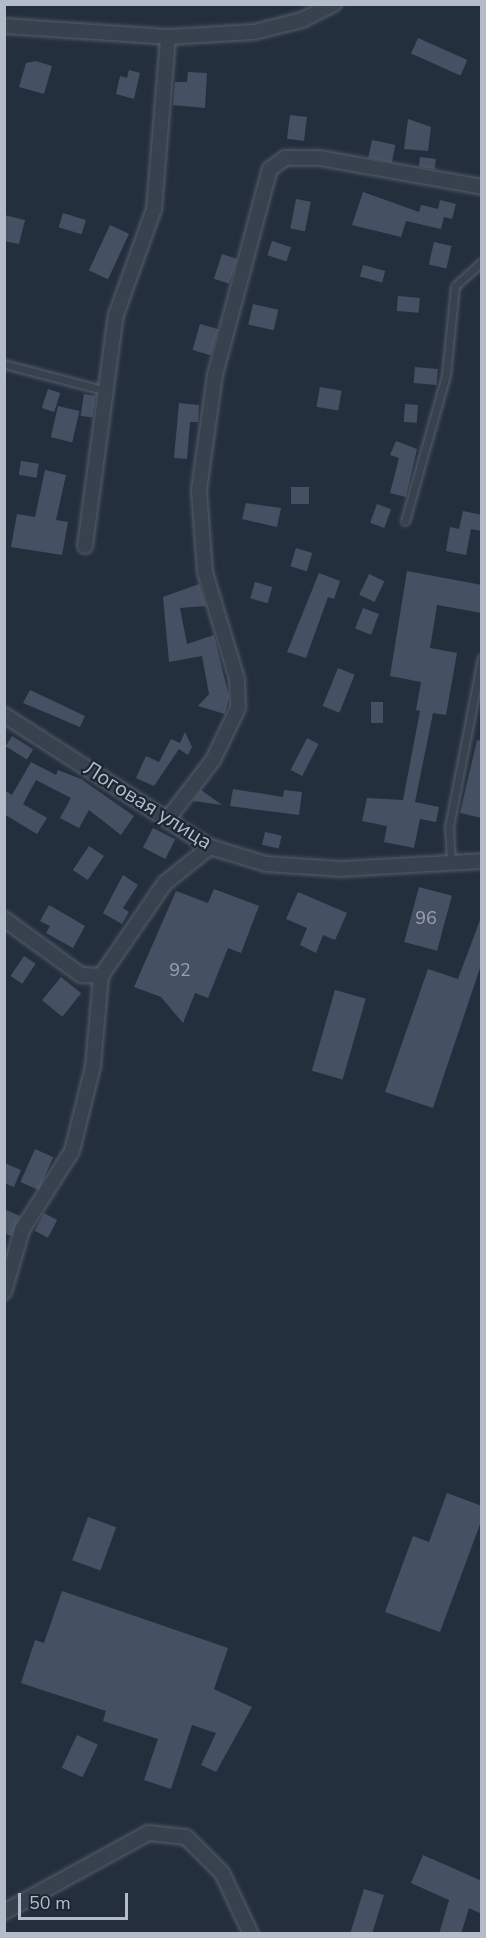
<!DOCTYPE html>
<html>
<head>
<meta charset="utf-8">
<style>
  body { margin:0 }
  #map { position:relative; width:486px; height:1938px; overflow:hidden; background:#242f3e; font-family:"Nunito Sans",sans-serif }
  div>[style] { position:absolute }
  .building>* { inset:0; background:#455162; transform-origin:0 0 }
  .roads { filter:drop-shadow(0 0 2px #565f6c) drop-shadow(0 0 2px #565f6c) }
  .lane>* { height:7px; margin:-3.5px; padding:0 3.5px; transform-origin:3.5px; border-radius:3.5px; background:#38414e }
  .street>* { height:14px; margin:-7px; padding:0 7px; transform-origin:7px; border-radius:7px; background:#38414e }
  span { translate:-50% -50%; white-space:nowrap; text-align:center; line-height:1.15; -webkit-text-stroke:4.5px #1d2633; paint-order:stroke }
  .number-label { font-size:18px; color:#98a1af }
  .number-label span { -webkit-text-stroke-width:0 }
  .street-label { font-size:21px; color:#b4bcc9 }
  .frame { position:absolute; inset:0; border:6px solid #b4bcc9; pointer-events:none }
  .scale { position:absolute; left:18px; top:1893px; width:110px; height:27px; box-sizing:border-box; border:3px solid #b4bcc9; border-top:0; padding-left:8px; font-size:18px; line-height:21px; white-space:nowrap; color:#b4bcc9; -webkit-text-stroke:4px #1d2633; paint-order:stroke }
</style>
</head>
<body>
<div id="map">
  <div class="building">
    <div style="left:418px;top:38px;width:54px;height:17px;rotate:24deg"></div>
    <div style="clip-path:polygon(36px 61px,52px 66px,44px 94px,19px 87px,26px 63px)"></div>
    <div style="clip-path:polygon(129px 70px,140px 73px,134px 99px,116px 94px,120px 76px,127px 78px)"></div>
    <div style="clip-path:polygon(188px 72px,207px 73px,205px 108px,173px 105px,175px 82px,187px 82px)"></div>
    <div style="left:290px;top:115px;width:17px;height:24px;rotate:7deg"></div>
    <div style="clip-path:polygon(408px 119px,431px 127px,428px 151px,404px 149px)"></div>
    <div style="left:372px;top:140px;width:24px;height:18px;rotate:12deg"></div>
    <div style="left:420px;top:157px;width:16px;height:10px;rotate:7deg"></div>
    <div style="clip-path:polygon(363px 192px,419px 212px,421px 205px,438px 209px,440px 200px,456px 204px,452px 219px,444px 217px,441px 229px,406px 221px,401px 237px,352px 225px)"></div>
    <div style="left:296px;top:199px;width:15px;height:30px;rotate:11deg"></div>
    <div style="left:63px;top:213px;width:24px;height:15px;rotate:17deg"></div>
    <div style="clip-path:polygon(4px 215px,25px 220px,19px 244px,4px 241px)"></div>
    <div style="left:110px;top:225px;width:21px;height:50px;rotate:25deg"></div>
    <div style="left:272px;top:241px;width:20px;height:15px;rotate:18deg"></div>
    <div style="left:434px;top:242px;width:18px;height:23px;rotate:13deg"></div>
    <div style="left:222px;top:254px;width:16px;height:26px;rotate:18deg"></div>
    <div style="left:363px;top:265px;width:23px;height:12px;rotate:15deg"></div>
    <div style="left:398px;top:296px;width:22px;height:15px;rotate:5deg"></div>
    <div style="left:253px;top:304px;width:26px;height:21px;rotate:13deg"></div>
    <div style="left:200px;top:324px;width:19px;height:27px;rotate:16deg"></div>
    <div style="left:415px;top:367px;width:23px;height:16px;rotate:5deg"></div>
    <div style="left:320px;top:387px;width:22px;height:20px;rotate:10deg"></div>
    <div style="left:48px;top:389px;width:13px;height:20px;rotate:18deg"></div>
    <div style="left:84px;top:394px;width:12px;height:22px;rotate:9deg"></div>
    <div style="clip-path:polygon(179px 403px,199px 405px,198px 422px,190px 422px,187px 459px,174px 458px)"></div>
    <div style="left:405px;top:404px;width:13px;height:18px;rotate:4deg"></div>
    <div style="left:58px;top:406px;width:22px;height:32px;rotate:13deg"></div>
    <div style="clip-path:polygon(396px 441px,417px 449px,406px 497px,390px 493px,399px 458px,390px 455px)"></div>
    <div style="left:21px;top:461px;width:18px;height:14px;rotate:9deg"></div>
    <div style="clip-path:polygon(45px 470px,66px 475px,56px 520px,68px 522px,62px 555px,11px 547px,17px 514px,35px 517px)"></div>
    <div style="left:291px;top:487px;width:18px;height:17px"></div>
    <div style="clip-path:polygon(246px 503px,281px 508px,277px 527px,242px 519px)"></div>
    <div style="left:377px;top:504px;width:15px;height:20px;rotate:20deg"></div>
    <div style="clip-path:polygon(463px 511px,482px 515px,482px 531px,471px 529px,466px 555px,446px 551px,450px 527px,459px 529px)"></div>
    <div style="left:296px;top:548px;width:17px;height:19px;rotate:17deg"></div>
    <div style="clip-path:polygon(407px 571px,482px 585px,482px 613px,437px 605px,430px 648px,457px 653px,446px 715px,433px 713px,415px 802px,439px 807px,436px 822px,420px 819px,414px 848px,384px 842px,387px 826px,362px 821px,367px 798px,403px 800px,420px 711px,416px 710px,421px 682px,390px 676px)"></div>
    <div style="clip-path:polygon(319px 573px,340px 581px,334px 599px,328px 597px,306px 658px,287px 652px)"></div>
    <div style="left:369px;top:574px;width:17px;height:23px;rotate:25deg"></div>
    <div style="left:255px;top:582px;width:18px;height:17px;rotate:16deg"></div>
    <div style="clip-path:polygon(199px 584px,206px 606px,180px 608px,187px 644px,214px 635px,229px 697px,225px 714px,198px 706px,209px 694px,202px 656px,169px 662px,163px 597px)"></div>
    <div style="left:363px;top:608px;width:17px;height:22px;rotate:21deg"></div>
    <div style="left:338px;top:668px;width:18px;height:41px;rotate:22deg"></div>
    <div style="clip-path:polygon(30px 690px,85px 716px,80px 727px,23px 703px)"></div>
    <div style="left:371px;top:702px;width:12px;height:21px"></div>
    <div style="clip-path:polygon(185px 732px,192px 747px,188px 755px,179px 749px,154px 786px,136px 778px,146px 756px,159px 762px,171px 739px,180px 743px)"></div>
    <div style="left:12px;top:736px;width:25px;height:12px;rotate:32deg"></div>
    <div style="left:307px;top:738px;width:13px;height:36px;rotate:27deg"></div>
    <div style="clip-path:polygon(477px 740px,482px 741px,482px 818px,460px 813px)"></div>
    <div style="clip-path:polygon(31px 762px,56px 775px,58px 770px,81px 779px,134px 816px,121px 835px,89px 810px,79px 828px,60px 818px,71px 798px,36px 780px,23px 804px,47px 818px,37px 834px,4px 814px,4px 790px,12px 795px)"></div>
    <div style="clip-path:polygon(233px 789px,283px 797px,284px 790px,302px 792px,299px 815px,230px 806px)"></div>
    <div style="clip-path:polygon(201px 790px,222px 805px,193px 801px)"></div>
    <div style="left:153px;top:828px;width:25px;height:22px;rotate:27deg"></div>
    <div style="left:265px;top:832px;width:17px;height:13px;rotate:13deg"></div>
    <div style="left:89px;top:846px;width:18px;height:29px;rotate:34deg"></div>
    <div style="clip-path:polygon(123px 875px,138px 885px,123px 908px,129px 912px,122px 924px,103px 913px)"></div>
    <div style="left:419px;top:887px;width:34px;height:57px;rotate:15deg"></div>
    <div style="clip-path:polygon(214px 889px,259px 906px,241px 953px,228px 948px,208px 998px,195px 993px,183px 1023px,161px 997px,134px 987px,176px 891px,208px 903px)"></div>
    <div style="clip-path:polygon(298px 892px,347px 913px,335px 940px,323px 935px,316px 953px,300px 945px,307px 928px,286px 919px)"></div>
    <div style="clip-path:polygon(49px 905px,85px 926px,73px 948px,46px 933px,50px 926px,40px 921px)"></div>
    <div style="clip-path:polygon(480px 920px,482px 962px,433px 1108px,385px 1092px,428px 969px,458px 979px)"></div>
    <div style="left:24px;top:956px;width:14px;height:24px;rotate:34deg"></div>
    <div style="left:61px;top:977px;width:26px;height:30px;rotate:39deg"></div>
    <div style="left:335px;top:990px;width:32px;height:84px;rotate:16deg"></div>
    <div style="left:35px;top:1149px;width:20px;height:36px;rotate:24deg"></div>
    <div style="clip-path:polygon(4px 1163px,21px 1170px,14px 1187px,4px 1183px)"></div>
    <div style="clip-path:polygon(4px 1209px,20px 1216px,11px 1236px,4px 1233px)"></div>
    <div style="left:44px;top:1213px;width:15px;height:20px;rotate:28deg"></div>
    <div style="clip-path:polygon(447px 1493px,482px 1506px,482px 1519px,440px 1632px,385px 1612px,413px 1536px,429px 1542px)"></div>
    <div style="left:88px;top:1517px;width:30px;height:46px;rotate:20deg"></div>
    <div style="clip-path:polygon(62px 1591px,228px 1648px,214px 1689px,252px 1707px,216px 1772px,201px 1765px,216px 1733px,192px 1725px,171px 1789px,144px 1780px,158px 1739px,103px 1721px,106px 1711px,21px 1683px,35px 1640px,44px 1643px)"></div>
    <div style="left:77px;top:1735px;width:23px;height:36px;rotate:25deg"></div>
    <div style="clip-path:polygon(423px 1855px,482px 1881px,482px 1914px,469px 1908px,461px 1934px,439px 1934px,449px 1900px,411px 1883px)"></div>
    <div style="clip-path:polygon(364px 1889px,384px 1895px,372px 1934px,350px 1934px)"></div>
  </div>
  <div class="roads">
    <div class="lane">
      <div style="left:4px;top:364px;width:106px;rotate:14.8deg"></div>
      <div style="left:405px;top:521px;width:152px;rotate:-74.3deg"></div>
      <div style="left:446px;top:375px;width:89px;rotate:-84.2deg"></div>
      <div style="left:455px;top:286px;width:36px;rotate:-42deg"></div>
      <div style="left:451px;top:862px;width:35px;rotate:-93deg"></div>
      <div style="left:449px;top:827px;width:172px;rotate:-79deg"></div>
    </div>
    <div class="street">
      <div style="left:4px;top:26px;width:164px;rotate:3.8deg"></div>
      <div style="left:168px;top:37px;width:86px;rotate:-3.3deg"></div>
      <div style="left:254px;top:32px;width:49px;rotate:-14deg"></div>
      <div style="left:302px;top:20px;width:36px;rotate:-27deg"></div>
      <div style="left:85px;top:546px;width:233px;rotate:-82.4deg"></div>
      <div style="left:116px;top:315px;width:113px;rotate:-70.3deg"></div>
      <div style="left:154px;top:209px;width:173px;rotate:-85.3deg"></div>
      <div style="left:4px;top:715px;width:245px;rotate:32.7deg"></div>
      <div style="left:210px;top:847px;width:59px;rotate:16.9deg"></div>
      <div style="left:266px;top:864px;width:75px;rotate:3.8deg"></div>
      <div style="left:341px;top:869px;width:141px;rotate:-3.2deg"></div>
      <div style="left:170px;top:816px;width:71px;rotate:-52.5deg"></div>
      <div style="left:213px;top:760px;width:58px;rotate:-64.3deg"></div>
      <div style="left:238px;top:708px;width:29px;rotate:-92deg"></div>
      <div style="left:237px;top:679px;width:112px;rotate:-106.7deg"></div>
      <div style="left:205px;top:572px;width:82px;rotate:-94.2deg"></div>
      <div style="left:199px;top:490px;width:116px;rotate:-82.1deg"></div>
      <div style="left:215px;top:375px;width:213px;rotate:-75.1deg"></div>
      <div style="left:270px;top:169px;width:19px;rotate:-36deg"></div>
      <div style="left:285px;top:158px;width:35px"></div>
      <div style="left:320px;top:158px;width:165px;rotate:10.1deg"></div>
      <div style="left:4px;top:919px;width:95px;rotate:36deg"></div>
      <div style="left:81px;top:975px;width:20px;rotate:3deg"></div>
      <div style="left:101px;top:976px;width:113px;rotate:-55.5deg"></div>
      <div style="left:165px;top:883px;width:58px;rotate:-38.7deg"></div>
      <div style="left:4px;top:1292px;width:65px;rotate:-73.8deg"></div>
      <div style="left:22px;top:1230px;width:93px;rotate:-57.7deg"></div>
      <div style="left:72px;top:1151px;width:88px;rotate:-76.1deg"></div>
      <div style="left:93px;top:1066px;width:90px;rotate:-84.9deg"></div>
      <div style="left:4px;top:1912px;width:164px;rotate:-28.7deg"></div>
      <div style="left:148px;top:1833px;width:38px;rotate:6deg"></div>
      <div style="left:186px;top:1837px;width:51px;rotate:45deg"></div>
      <div style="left:222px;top:1873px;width:68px;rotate:64.6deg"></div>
    </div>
  </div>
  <div class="number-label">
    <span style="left:426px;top:918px">96</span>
    <span style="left:180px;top:970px">92</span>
  </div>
  <div class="street-label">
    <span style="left:148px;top:805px;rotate:32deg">Логовая улица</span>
  </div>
  <div class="frame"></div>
  <div class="scale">50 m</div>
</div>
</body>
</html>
